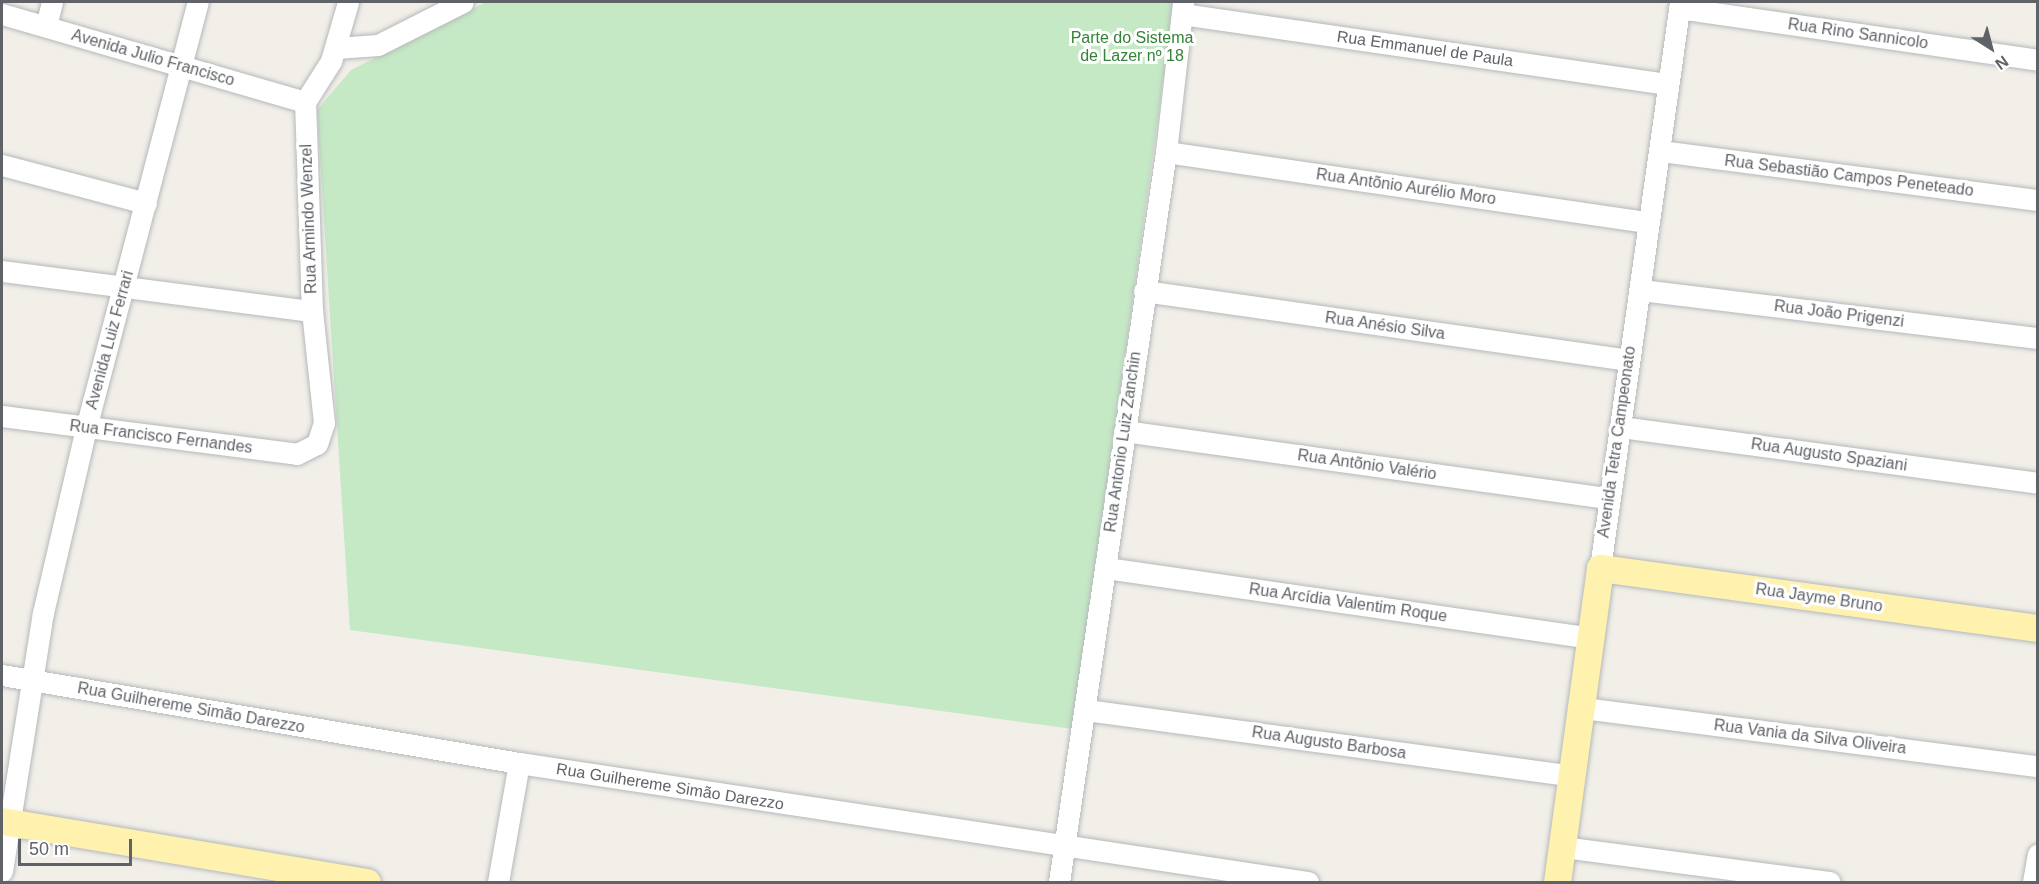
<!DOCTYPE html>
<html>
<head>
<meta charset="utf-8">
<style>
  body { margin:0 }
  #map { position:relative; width:2039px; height:884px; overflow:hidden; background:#f1efe8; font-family:Arial,sans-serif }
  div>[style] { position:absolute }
  .green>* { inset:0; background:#c5e8c5 }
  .roads { filter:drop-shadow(0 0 2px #b5b8bc) drop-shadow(0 0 2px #b5b8bc) }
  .minor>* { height:21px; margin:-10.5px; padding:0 10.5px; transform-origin:10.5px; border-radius:10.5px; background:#fff }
  .major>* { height:27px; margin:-13.5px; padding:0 13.5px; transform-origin:13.5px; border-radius:13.5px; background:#fff2af }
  span { translate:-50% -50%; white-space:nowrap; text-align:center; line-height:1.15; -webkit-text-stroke:6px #fff; paint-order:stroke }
  .street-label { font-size:16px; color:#5f6368 }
  .park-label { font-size:16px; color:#348238 }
  .frame { position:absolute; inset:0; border:3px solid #5f6368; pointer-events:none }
  .north { position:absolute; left:1961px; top:18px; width:60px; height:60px; -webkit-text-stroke:4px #fff; paint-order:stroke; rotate:144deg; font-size:16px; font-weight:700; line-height:24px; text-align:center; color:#5f6368 }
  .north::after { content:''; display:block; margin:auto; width:21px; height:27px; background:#5f6368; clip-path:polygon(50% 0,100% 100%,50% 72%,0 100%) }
  .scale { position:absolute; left:18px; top:839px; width:114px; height:27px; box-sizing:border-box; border:3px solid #5f6368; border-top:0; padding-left:8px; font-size:18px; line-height:21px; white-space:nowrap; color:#5f6368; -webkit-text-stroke:4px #fff; paint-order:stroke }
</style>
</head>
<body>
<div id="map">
  <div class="green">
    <div style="clip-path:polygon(486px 2px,1174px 2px,1073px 729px,350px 630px,317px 110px,351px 70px)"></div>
  </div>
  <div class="roads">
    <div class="minor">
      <div style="left:1679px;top:8px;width:363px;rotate:8.2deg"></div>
      <div style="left:2px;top:14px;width:316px;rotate:16.2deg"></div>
      <div style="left:1182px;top:14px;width:491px;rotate:8.2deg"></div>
      <div style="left:46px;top:26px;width:25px;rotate:-76deg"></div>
      <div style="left:336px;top:48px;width:42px;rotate:-4.1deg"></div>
      <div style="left:378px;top:45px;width:95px;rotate:-26.8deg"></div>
      <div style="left:1660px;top:151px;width:381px;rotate:7.4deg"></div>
      <div style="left:1166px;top:152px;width:486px;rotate:8.3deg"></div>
      <div style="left:2px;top:165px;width:149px;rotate:14.8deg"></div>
      <div style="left:2px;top:271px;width:313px;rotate:7.4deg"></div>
      <div style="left:1641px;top:290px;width:400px;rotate:6.9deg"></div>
      <div style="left:1144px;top:291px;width:488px;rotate:8.1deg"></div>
      <div style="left:2px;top:416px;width:297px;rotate:7.3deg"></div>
      <div style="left:297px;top:454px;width:22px;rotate:-27deg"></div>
      <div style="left:317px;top:444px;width:22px;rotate:-72deg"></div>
      <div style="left:324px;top:423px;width:113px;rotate:-96.1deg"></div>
      <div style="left:312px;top:311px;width:209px;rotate:-91.9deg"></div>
      <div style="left:305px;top:102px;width:49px;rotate:-57.6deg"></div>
      <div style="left:331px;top:61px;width:61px;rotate:-73.9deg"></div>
      <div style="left:1620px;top:427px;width:422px;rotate:7.6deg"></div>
      <div style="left:1124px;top:431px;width:490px;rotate:7.9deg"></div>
      <div style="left:1106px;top:568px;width:489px;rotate:8.2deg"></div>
      <div style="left:1600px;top:568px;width:572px;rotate:-81.95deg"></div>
      <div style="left:2px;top:675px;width:524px;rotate:9.66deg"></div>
      <div style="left:519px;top:763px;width:798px;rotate:8.58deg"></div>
      <div style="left:1583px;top:708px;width:459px;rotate:7.3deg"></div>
      <div style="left:1086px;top:710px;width:490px;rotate:7.7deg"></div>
      <div style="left:1563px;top:847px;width:269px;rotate:7.5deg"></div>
      <div style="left:2px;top:871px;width:261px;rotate:-81deg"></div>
      <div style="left:43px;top:613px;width:190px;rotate:-76.9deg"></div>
      <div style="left:86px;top:428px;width:440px;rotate:-75.3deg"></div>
      <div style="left:498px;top:882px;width:121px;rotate:-80deg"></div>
      <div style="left:1059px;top:882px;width:738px;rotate:-81.66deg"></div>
      <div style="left:1166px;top:152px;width:151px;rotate:-83.5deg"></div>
      <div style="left:2033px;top:882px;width:28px;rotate:-80deg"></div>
    </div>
    <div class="major">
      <div style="left:2px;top:821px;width:370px;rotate:9.5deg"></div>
      <div style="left:1557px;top:882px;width:317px;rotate:-82.2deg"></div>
      <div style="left:1600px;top:568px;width:442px;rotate:7.8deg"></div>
    </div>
  </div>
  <div class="street-label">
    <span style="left:1858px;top:34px;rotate:8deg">Rua Rino Sannicolo</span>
    <span style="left:1425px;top:49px;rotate:8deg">Rua Emmanuel de Paula</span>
    <span style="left:153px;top:58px;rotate:16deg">Avenida Julio Francisco</span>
    <span style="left:1849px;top:176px;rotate:7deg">Rua Sebastião Campos Peneteado</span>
    <span style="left:1406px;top:187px;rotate:8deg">Rua Antõnio Aurélio Moro</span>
    <span style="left:309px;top:219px;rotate:-92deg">Rua Armindo Wenzel</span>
    <span style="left:1839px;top:314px;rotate:7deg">Rua João Prigenzi</span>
    <span style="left:1385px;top:326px;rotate:8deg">Rua Anésio Silva</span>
    <span style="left:110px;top:340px;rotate:-75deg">Avenida Luiz Ferrari</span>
    <span style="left:161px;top:437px;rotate:7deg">Rua Francisco Fernandes</span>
    <span style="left:1123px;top:442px;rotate:-82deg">Rua Antonio Luiz Zanchin</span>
    <span style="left:1617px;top:442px;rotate:-82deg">Avenida Tetra Campeonato</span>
    <span style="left:1829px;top:455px;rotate:8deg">Rua Augusto Spaziani</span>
    <span style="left:1367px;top:465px;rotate:8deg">Rua Antõnio Valério</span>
    <span style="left:1819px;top:598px;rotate:8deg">Rua Jayme Bruno</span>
    <span style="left:1348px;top:603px;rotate:8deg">Rua Arcídia Valentim Roque</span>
    <span style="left:191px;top:708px;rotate:10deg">Rua Guilhereme Simão Darezzo</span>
    <span style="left:1810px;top:737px;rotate:7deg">Rua Vania da Silva Oliveira</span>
    <span style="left:1329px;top:743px;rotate:8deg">Rua Augusto Barbosa</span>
    <span style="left:670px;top:787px;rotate:9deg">Rua Guilhereme Simão Darezzo</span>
  </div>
  <div class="park-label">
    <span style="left:1132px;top:47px">Parte do Sistema<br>de Lazer nº 18</span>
  </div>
  <div class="frame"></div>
  <div class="north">N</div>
  <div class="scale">50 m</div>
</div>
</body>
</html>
